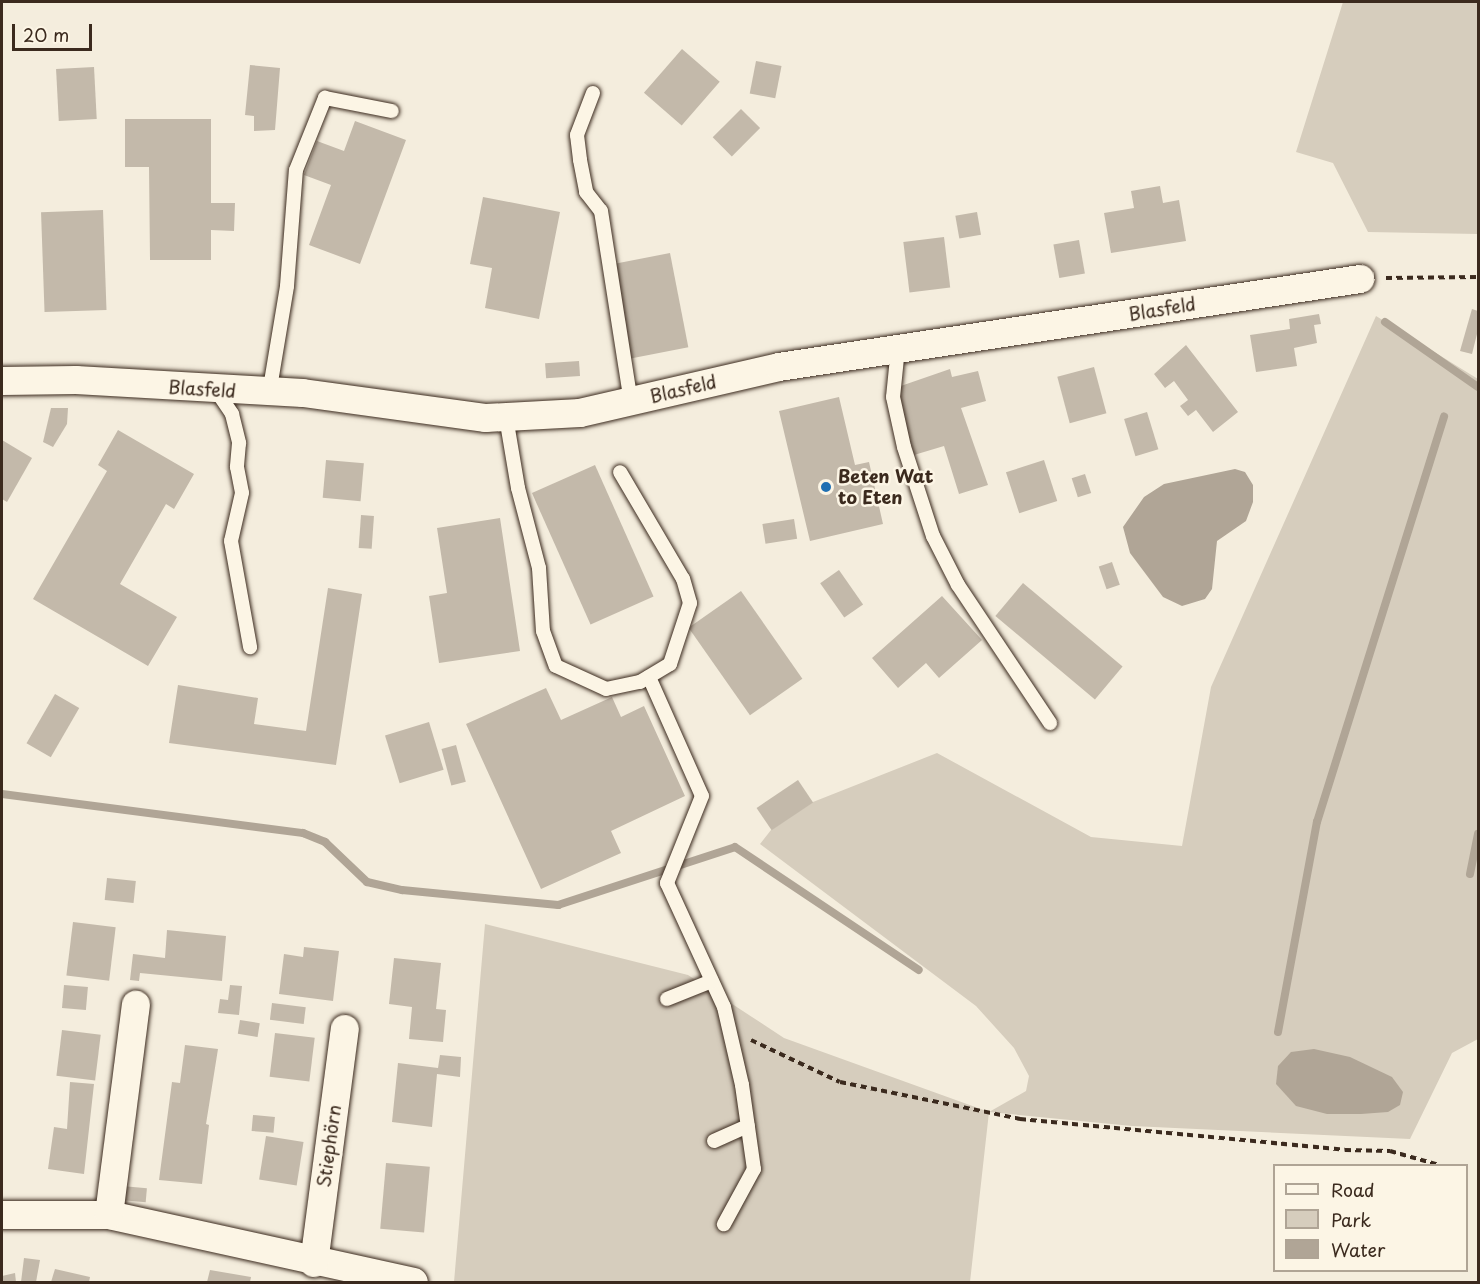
<!DOCTYPE html>
<html>
<head>
<meta charset="utf-8">
<style>
  body { margin:0 }
  #map { position:relative; width:1480px; height:1284px; overflow:hidden; background:#f4eddd; font-family:"Playpen Sans",sans-serif }
  div>[style] { position:absolute }
  .green>* { inset:0; background:#d6cdbd }
  .water>* { inset:0; background:#b0a596 }
  .stream>* { height:8px; margin:-4px; padding:0 4px; transform-origin:4px; border-radius:4px; background:#b0a596 }
  .building>* { inset:0; background:#c3b9aa; transform-origin:0 0 }
  .path>* { height:4px; margin-top:-2px; transform-origin:0; background:repeating-linear-gradient(90deg,#3b2a1e 0 6px,transparent 0 10.5px) }
  .roads { filter:drop-shadow(0 0 2px #3b2a1e) drop-shadow(0 0 2px #3b2a1e) }
  .service>* { height:14px; margin:-7px; padding:0 7px; transform-origin:7px; border-radius:7px; background:#fcf5e5 }
  .minor>* { height:28px; margin:-14px; padding:0 14px; transform-origin:14px; border-radius:14px; background:#fcf5e5 }
  .dots>* { width:16px; height:16px; translate:-50% -50%; box-sizing:border-box; border:3px solid #fcf5e5; border-radius:50% }
  span { translate:-50% -50%; white-space:nowrap; text-align:center; line-height:1.15; -webkit-text-stroke:5px #fcf5e5; paint-order:stroke }
  .street-label { font-size:18px; color:#3b2a1e }
  .poi-label { font-size:18px; color:#3b2a1e; font-weight:700 }
  .left { translate:0 -50%; text-align:left }
  .frame { position:absolute; inset:0; border:3px solid #3b2a1e; pointer-events:none }
  .legend { position:absolute; left:1273px; top:1164px; width:195px; height:108px; box-sizing:border-box; background:#fcf5e5; border:2px solid #afa495; margin:0; padding:8px 10px; list-style:none; font-size:18px; color:#3b2a1e }
  .legend li { display:flex; align-items:center; gap:12px; height:30px }
  .legend b { width:30px; border:2px solid #afa495 }
  .scale { position:absolute; left:12px; top:24px; width:80px; height:27px; box-sizing:border-box; border:3px solid #3b2a1e; border-top:0; padding-left:8px; font-size:18px; line-height:21px; white-space:nowrap; color:#3b2a1e; -webkit-text-stroke:4px #fcf5e5; paint-order:stroke }
</style>
</head>
<body>
<div id="map">
  <div class="green">
    <div style="clip-path:polygon(1343px 2px,1478px 2px,1478px 234px,1368px 232px,1333px 163px,1296px 152px)"></div>
    <div style="clip-path:polygon(1376px 316px,1478px 379px,1478px 1039px,1452px 1053px,1410px 1139px,1132px 1126px,989px 1112px,970px 1282px,454px 1282px,485px 924px,688px 975px,784px 1038px,989px 1112px,1026px 1091px,1029px 1076px,1014px 1048px,976px 1006px,760px 844px,771px 830px,813px 802px,937px 753px,1091px 837px,1182px 846px,1211px 687px)"></div>
  </div>
  <div class="water">
    <div style="clip-path:polygon(1235px 469px,1245px 472px,1253px 485px,1253px 502px,1246px 521px,1217px 541px,1212px 589px,1205px 599px,1182px 606px,1163px 597px,1130px 553px,1123px 527px,1144px 497px,1164px 484px)"></div>
    <div style="clip-path:polygon(1314px 1049px,1350px 1057px,1392px 1077px,1403px 1092px,1400px 1105px,1388px 1112px,1361px 1114px,1327px 1114px,1296px 1106px,1276px 1084px,1278px 1066px,1291px 1052px)"></div>
  </div>
  <div class="stream">
    <div style="left:1385px;top:322px;width:113px;rotate:35deg"></div>
    <div style="left:2px;top:794px;width:304px;rotate:7.4deg"></div>
    <div style="left:303px;top:833px;width:24px;rotate:22deg"></div>
    <div style="left:325px;top:842px;width:58px;rotate:43.6deg"></div>
    <div style="left:367px;top:882px;width:36px;rotate:13deg"></div>
    <div style="left:402px;top:890px;width:157px;rotate:5.5deg"></div>
    <div style="left:558px;top:905px;width:186px;rotate:-18.1deg"></div>
    <div style="left:735px;top:847px;width:221px;rotate:33.8deg"></div>
    <div style="left:1470px;top:874px;width:41px;rotate:-78.7deg"></div>
    <div style="left:1278px;top:1032px;width:214px;rotate:-79.5deg"></div>
    <div style="left:1317px;top:822px;width:425px;rotate:-72.6deg"></div>
  </div>
  <div class="building">
    <div style="left:682px;top:49px;width:50px;height:58px;rotate:41deg"></div>
    <div style="left:756px;top:61px;width:26px;height:33px;rotate:11deg"></div>
    <div style="clip-path:polygon(250px 65px,280px 68px,275px 130px,254px 131px,254px 116px,245px 115px)"></div>
    <div style="left:94px;top:67px;width:52px;height:38px;rotate:87deg"></div>
    <div style="left:741px;top:109px;width:27px;height:40px;rotate:45deg"></div>
    <div style="clip-path:polygon(125px 119px,211px 119px,211px 203px,235px 203px,234px 231px,211px 230px,211px 260px,150px 260px,149px 167px,125px 167px)"></div>
    <div style="clip-path:polygon(355px 121px,406px 140px,360px 264px,309px 245px,331px 185px,304px 175px,317px 141px,344px 151px)"></div>
    <div style="clip-path:polygon(1160px 186px,1163px 203px,1179px 200px,1186px 241px,1111px 253px,1104px 213px,1134px 208px,1131px 191px)"></div>
    <div style="clip-path:polygon(483px 197px,560px 212px,539px 319px,485px 308px,492px 268px,470px 264px)"></div>
    <div style="left:103px;top:210px;width:100px;height:62px;rotate:88deg"></div>
    <div style="left:977px;top:212px;width:23px;height:22px;rotate:80deg"></div>
    <div style="left:944px;top:237px;width:51px;height:41px;rotate:83deg"></div>
    <div style="left:1079px;top:240px;width:34px;height:26px;rotate:80deg"></div>
    <div style="left:670px;top:253px;width:96px;height:60px;rotate:79deg"></div>
    <div style="clip-path:polygon(1472px 309px,1478px 311px,1478px 330px,1472px 354px,1460px 351px)"></div>
    <div style="clip-path:polygon(1319px 314px,1321px 324px,1314px 325px,1317px 343px,1294px 348px,1297px 366px,1256px 372px,1250px 335px,1290px 329px,1289px 319px)"></div>
    <div style="clip-path:polygon(1186px 345px,1238px 412px,1213px 432px,1196px 410px,1188px 416px,1180px 406px,1188px 400px,1174px 381px,1165px 388px,1154px 374px)"></div>
    <div style="left:579px;top:361px;width:15px;height:34px;rotate:86deg"></div>
    <div style="left:1094px;top:367px;width:48px;height:38px;rotate:75deg"></div>
    <div style="clip-path:polygon(950px 369px,952px 377px,978px 371px,986px 401px,961px 408px,988px 485px,959px 494px,944px 446px,914px 455px,895px 388px)"></div>
    <div style="clip-path:polygon(839px 397px,855px 465px,869px 462px,883px 524px,810px 541px,779px 411px)"></div>
    <div style="clip-path:polygon(51px 408px,68px 408px,67px 424px,53px 447px,43px 442px)"></div>
    <div style="left:1147px;top:412px;width:39px;height:24px;rotate:73deg"></div>
    <div style="clip-path:polygon(118px 430px,194px 474px,174px 509px,166px 504px,120px 584px,177px 617px,148px 666px,33px 599px,107px 471px,98px 465px)"></div>
    <div style="clip-path:polygon(2px 440px,32px 458px,7px 502px,2px 499px)"></div>
    <div style="left:326px;top:460px;width:38px;height:38px;rotate:5deg"></div>
    <div style="left:1044px;top:460px;width:43px;height:40px;rotate:72deg"></div>
    <div style="left:595px;top:465px;width:144px;height:69px;rotate:66deg"></div>
    <div style="left:1085px;top:474px;width:20px;height:14px;rotate:72deg"></div>
    <div style="left:361px;top:515px;width:13px;height:33px;rotate:4deg"></div>
    <div style="clip-path:polygon(500px 518px,520px 651px,439px 663px,429px 596px,447px 593px,437px 528px)"></div>
    <div style="left:794px;top:519px;width:20px;height:32px;rotate:81deg"></div>
    <div style="left:1112px;top:562px;width:24px;height:14px;rotate:71deg"></div>
    <div style="left:839px;top:570px;width:42px;height:23px;rotate:55deg"></div>
    <div style="left:1023px;top:583px;width:130px;height:43px;rotate:40deg"></div>
    <div style="clip-path:polygon(328px 588px,362px 594px,336px 765px,169px 743px,178px 685px,258px 698px,254px 724px,306px 731px)"></div>
    <div style="left:741px;top:591px;width:107px;height:64px;rotate:55deg"></div>
    <div style="clip-path:polygon(942px 596px,982px 640px,939px 678px,926px 663px,898px 688px,872px 658px)"></div>
    <div style="clip-path:polygon(546px 688px,561px 720px,612px 697px,621px 717px,644px 706px,685px 796px,611px 831px,621px 853px,541px 889px,466px 724px)"></div>
    <div style="left:55px;top:694px;width:28px;height:57px;rotate:30deg"></div>
    <div style="left:429px;top:722px;width:50px;height:46px;rotate:73deg"></div>
    <div style="left:456px;top:745px;width:38px;height:15px;rotate:75deg"></div>
    <div style="left:798px;top:780px;width:27px;height:50px;rotate:56deg"></div>
    <div style="left:107px;top:878px;width:29px;height:22px;rotate:6deg"></div>
    <div style="left:73px;top:922px;width:43px;height:54px;rotate:7deg"></div>
    <div style="clip-path:polygon(167px 930px,226px 936px,222px 981px,140px 973px,139px 981px,130px 980px,133px 954px,165px 958px)"></div>
    <div style="clip-path:polygon(304px 947px,339px 951px,333px 1001px,279px 994px,284px 954px,303px 957px)"></div>
    <div style="clip-path:polygon(394px 958px,441px 963px,436px 1009px,446px 1010px,443px 1042px,409px 1039px,412px 1007px,389px 1004px)"></div>
    <div style="left:64px;top:985px;width:24px;height:23px;rotate:5deg"></div>
    <div style="clip-path:polygon(230px 985px,242px 986px,239px 1015px,218px 1013px,220px 999px,228px 1000px)"></div>
    <div style="left:272px;top:1003px;width:34px;height:17px;rotate:7deg"></div>
    <div style="left:240px;top:1020px;width:20px;height:14px;rotate:9deg"></div>
    <div style="left:62px;top:1030px;width:39px;height:46px;rotate:7deg"></div>
    <div style="left:275px;top:1033px;width:40px;height:44px;rotate:7deg"></div>
    <div style="clip-path:polygon(185px 1045px,218px 1049px,206px 1124px,209px 1125px,202px 1184px,159px 1180px,172px 1082px,180px 1083px)"></div>
    <div style="clip-path:polygon(440px 1055px,461px 1057px,460px 1077px,437px 1074px,432px 1127px,392px 1122px,398px 1063px,438px 1068px)"></div>
    <div style="clip-path:polygon(70px 1082px,94px 1084px,84px 1174px,48px 1169px,54px 1127px,67px 1129px)"></div>
    <div style="left:253px;top:1115px;width:22px;height:16px;rotate:5deg"></div>
    <div style="left:266px;top:1136px;width:38px;height:44px;rotate:9deg"></div>
    <div style="left:386px;top:1163px;width:44px;height:66px;rotate:5deg"></div>
    <div style="left:122px;top:1186px;width:25px;height:14px;rotate:5deg"></div>
    <div style="clip-path:polygon(24px 1258px,40px 1260px,36px 1282px,21px 1282px)"></div>
    <div style="clip-path:polygon(55px 1269px,90px 1277px,89px 1282px,51px 1282px)"></div>
    <div style="clip-path:polygon(210px 1270px,251px 1277px,250px 1282px,207px 1282px)"></div>
    <div style="clip-path:polygon(15px 1273px,16px 1282px,2px 1282px,2px 1276px)"></div>
  </div>
  <div class="path">
    <div style="left:1386px;top:278px;width:92px;rotate:-0.6deg"></div>
    <div style="left:751px;top:1040px;width:98px;rotate:25.3deg"></div>
    <div style="left:840px;top:1082px;width:184px;rotate:11.6deg"></div>
    <div style="left:1020px;top:1119px;width:326px;rotate:5.4deg"></div>
    <div style="left:1345px;top:1150px;width:45px;rotate:1.3deg"></div>
    <div style="left:1390px;top:1151px;width:51px;rotate:15.9deg"></div>
  </div>
  <div class="roads">
    <div class="service">
      <div style="left:593px;top:93px;width:45px;rotate:110.9deg"></div>
      <div style="left:577px;top:135px;width:25px;rotate:83deg"></div>
      <div style="left:580px;top:160px;width:33px;rotate:79deg"></div>
      <div style="left:586px;top:192px;width:24px;rotate:52deg"></div>
      <div style="left:601px;top:211px;width:193px;rotate:81.1deg"></div>
      <div style="left:898px;top:348px;width:49px;rotate:95.8deg"></div>
      <div style="left:893px;top:397px;width:51px;rotate:77.6deg"></div>
      <div style="left:904px;top:447px;width:94px;rotate:72deg"></div>
      <div style="left:933px;top:536px;width:55px;rotate:63deg"></div>
      <div style="left:958px;top:585px;width:166px;rotate:56.3deg"></div>
      <div style="left:216px;top:390px;width:29px;rotate:56deg"></div>
      <div style="left:232px;top:414px;width:30px;rotate:76deg"></div>
      <div style="left:239px;top:443px;width:24px;rotate:95deg"></div>
      <div style="left:237px;top:467px;width:26px;rotate:79deg"></div>
      <div style="left:242px;top:493px;width:49px;rotate:102.9deg"></div>
      <div style="left:231px;top:541px;width:108px;rotate:79.8deg"></div>
      <div style="left:269px;top:394px;width:109px;rotate:-80.5deg"></div>
      <div style="left:287px;top:286px;width:116px;rotate:-85.6deg"></div>
      <div style="left:296px;top:170px;width:78px;rotate:-68.1deg"></div>
      <div style="left:325px;top:98px;width:68px;rotate:11deg"></div>
      <div style="left:506px;top:417px;width:72px;rotate:80.4deg"></div>
      <div style="left:518px;top:488px;width:83px;rotate:75.3deg"></div>
      <div style="left:539px;top:568px;width:63px;rotate:86.4deg"></div>
      <div style="left:543px;top:631px;width:37px;rotate:70deg"></div>
      <div style="left:556px;top:666px;width:55px;rotate:24.7deg"></div>
      <div style="left:606px;top:689px;width:35px;rotate:-12deg"></div>
      <div style="left:640px;top:682px;width:35px;rotate:-31deg"></div>
      <div style="left:670px;top:664px;width:64px;rotate:-71.8deg"></div>
      <div style="left:690px;top:603px;width:25px;rotate:-106deg"></div>
      <div style="left:683px;top:579px;width:124px;rotate:-120.5deg"></div>
      <div style="left:649px;top:677px;width:130px;rotate:66deg"></div>
      <div style="left:702px;top:796px;width:94px;rotate:111.9deg"></div>
      <div style="left:667px;top:883px;width:136px;rotate:65.3deg"></div>
      <div style="left:724px;top:1007px;width:80px;rotate:77deg"></div>
      <div style="left:742px;top:1085px;width:85px;rotate:81.9deg"></div>
      <div style="left:754px;top:1169px;width:63px;rotate:118.6deg"></div>
      <div style="left:667px;top:999px;width:48px;rotate:-21.8deg"></div>
      <div style="left:714px;top:1141px;width:37px;rotate:-24deg"></div>
    </div>
    <div class="minor">
      <div style="left:2px;top:381px;width:74px;rotate:-0.8deg"></div>
      <div style="left:76px;top:380px;width:227px;rotate:3.3deg"></div>
      <div style="left:303px;top:393px;width:185px;rotate:7.8deg"></div>
      <div style="left:486px;top:418px;width:94px;rotate:-3deg"></div>
      <div style="left:580px;top:413px;width:204px;rotate:-13deg"></div>
      <div style="left:779px;top:367px;width:588px;rotate:-8.61deg"></div>
      <div style="left:2px;top:1215px;width:107px"></div>
      <div style="left:109px;top:1215px;width:312px;rotate:12.4deg"></div>
      <div style="left:109px;top:1215px;width:212px;rotate:-82.7deg"></div>
      <div style="left:314px;top:1263px;width:236px;rotate:-82.5deg"></div>
    </div>
  </div>
  <div class="dots">
    <div style="left:826px;top:487px;background:#1f6fb2"></div>
  </div>
  <div class="street-label">
    <span style="left:1162px;top:309px;rotate:-9deg">Blasfeld</span>
    <span style="left:202px;top:389px;rotate:4deg">Blasfeld</span>
    <span style="left:683px;top:389px;rotate:-13deg">Blasfeld</span>
    <span style="left:329px;top:1146px;rotate:-82deg">Stiephörn</span>
  </div>
  <div class="poi-label">
    <span class="left" style="left:838px;top:487px">Beten Wat<br>to Eten</span>
  </div>
  <div class="frame"></div>
  <ul class="legend">
  <li><b style="height:8px;background:#fcf5e5"></b>Road</li>
  <li><b style="height:16px;background:#d6cdbd"></b>Park</li>
  <li><b style="height:16px;background:#b0a596"></b>Water</li>
  </ul>
  <div class="scale">20 m</div>
</div>
</body>
</html>
